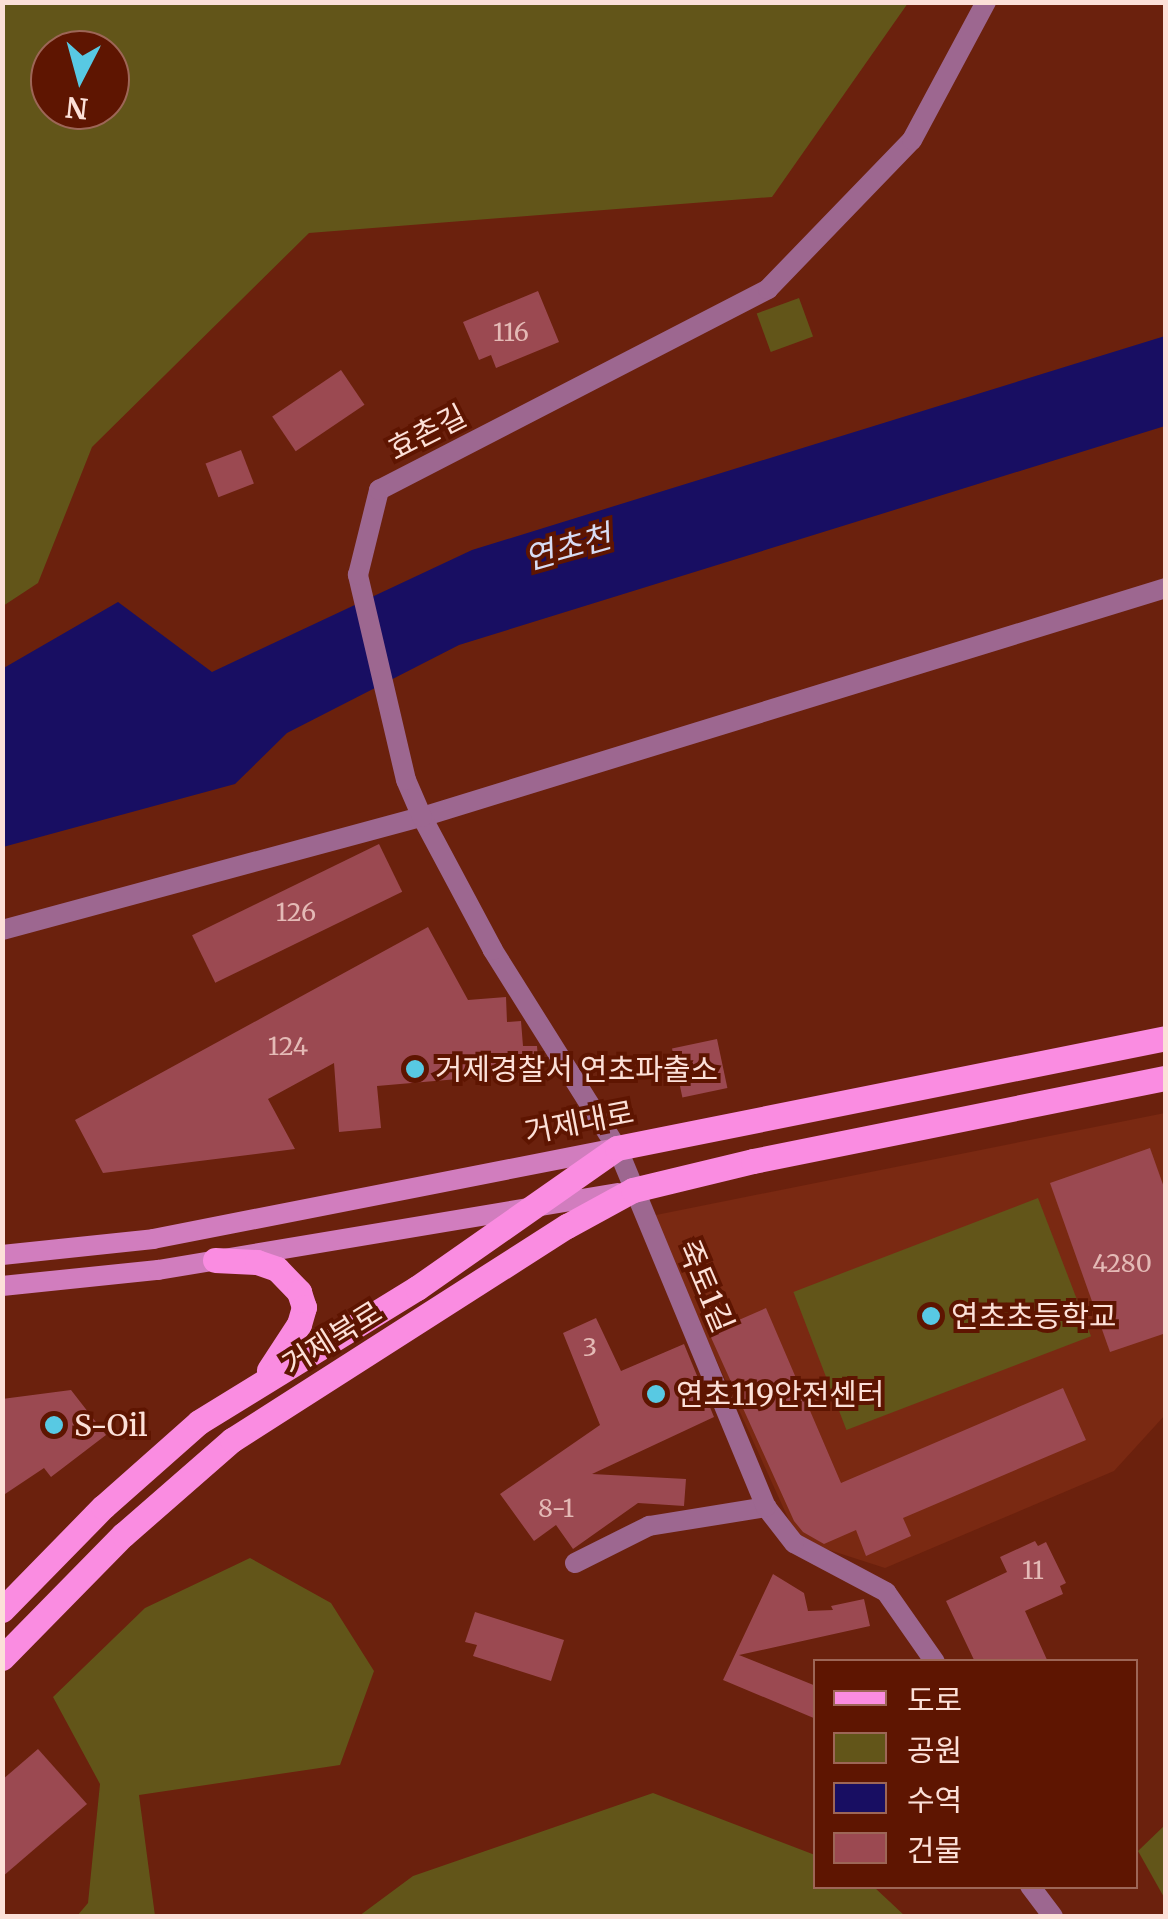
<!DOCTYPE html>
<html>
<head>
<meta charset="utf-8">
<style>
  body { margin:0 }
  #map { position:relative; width:1168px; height:1919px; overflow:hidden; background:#6b210d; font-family:Merriweather,"Noto Sans KR",serif }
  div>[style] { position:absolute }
  .built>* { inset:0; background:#7a2912 }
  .green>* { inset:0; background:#625519; transform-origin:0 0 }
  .water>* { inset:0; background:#180e62 }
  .building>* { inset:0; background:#9b4951; transform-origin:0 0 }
  .lane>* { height:20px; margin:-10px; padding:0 10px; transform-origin:10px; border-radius:10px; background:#9d6790 }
  .street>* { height:20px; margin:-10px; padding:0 10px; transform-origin:10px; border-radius:10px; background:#9d6790 }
  .secondary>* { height:20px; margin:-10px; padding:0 10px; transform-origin:10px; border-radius:10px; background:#d17dbe }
  .primary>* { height:25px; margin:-12.5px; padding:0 12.5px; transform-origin:12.5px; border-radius:12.5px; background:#fa8ce1 }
  .dots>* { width:28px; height:28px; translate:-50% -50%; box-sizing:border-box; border:5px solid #5e1501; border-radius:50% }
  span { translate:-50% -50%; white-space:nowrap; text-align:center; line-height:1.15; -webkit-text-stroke:8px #5e1501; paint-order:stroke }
  .number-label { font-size:25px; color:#e4bab6 }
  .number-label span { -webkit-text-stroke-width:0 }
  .street-label { font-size:30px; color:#fce0d8 }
  .poi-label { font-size:30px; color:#fce0d8 }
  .left { translate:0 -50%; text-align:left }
  .water-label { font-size:32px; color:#d7dcf4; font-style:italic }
  .frame { position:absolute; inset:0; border:5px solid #fce0d8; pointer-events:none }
  .legend { position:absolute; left:813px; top:1659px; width:325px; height:230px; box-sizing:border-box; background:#5e1501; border:2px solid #9d6657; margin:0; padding:12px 18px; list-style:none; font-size:30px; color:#fce0d8 }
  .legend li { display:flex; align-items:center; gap:20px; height:50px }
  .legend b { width:50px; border:2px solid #9d6657 }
  .north { position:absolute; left:30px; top:30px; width:100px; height:100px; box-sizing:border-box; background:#5e1501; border:2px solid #9d6657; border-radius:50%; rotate:186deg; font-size:28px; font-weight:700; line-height:40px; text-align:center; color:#fce0d8 }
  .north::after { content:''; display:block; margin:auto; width:35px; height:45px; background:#58c9e3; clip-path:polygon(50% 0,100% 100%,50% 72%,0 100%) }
</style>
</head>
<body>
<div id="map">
  <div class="built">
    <div style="clip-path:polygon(1165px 1113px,1165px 1415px,1114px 1471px,885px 1568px,798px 1540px,651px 1216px)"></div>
  </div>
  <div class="green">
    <div style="clip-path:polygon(evenodd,3px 2px,908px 2px,908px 3px,772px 197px,309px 233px,92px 447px,38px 583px,3px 606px,3px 2px,50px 50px,110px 50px,110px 110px,50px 110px,50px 50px)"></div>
    <div style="left:799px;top:298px;width:41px;height:45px;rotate:70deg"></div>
    <div style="left:1038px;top:1198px;width:148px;height:262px;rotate:69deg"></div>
    <div style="clip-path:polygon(250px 1558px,331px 1603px,374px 1671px,340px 1765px,139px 1795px,155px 1916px,77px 1916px,88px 1903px,100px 1784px,53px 1697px,145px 1608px)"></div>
    <div style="clip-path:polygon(653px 1793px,815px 1855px,816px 1886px,874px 1887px,905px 1916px,359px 1916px,413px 1876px)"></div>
    <div style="clip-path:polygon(1165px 1825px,1165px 1899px,1138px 1851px)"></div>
  </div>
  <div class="water">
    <div style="clip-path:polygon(1165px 336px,1165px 426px,459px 645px,287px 733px,235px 784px,3px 847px,2px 669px,118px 602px,212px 672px,472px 550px)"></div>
  </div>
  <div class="building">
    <div style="clip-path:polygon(538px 291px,559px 342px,496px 368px,491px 355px,479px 360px,463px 322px)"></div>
    <div style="left:341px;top:370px;width:42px;height:83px;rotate:56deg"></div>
    <div style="left:241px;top:450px;width:36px;height:38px;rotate:69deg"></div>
    <div style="left:379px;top:844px;width:53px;height:208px;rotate:64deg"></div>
    <div style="clip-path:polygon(428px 927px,468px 1000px,506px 997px,507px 1022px,521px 1021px,523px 1046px,537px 1046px,539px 1072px,377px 1086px,381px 1128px,339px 1132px,334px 1063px,268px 1099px,295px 1149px,103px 1173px,75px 1120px)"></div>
    <div style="left:717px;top:1039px;width:50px;height:46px;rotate:78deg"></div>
    <div style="clip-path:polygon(1150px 1148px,1166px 1193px,1166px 1333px,1110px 1352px,1050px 1183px)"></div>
    <div style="clip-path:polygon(766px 1308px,841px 1483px,1063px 1388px,1086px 1440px,903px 1518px,911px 1536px,866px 1556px,856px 1530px,824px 1544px,803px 1532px,794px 1521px,709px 1333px)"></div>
    <div style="clip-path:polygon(596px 1318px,621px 1371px,684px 1344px,714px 1417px,592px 1474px,686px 1479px,684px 1506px,638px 1503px,573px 1549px,556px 1525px,534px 1541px,500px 1494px,600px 1425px,563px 1333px)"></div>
    <div style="clip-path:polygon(71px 1390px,106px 1435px,51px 1477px,44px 1468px,2px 1496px,2px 1399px)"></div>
    <div style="clip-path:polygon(1035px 1541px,1038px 1546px,1046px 1542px,1066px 1583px,1060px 1586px,1063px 1594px,1025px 1611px,1048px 1662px,975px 1662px,946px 1601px,1007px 1572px,1000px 1557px)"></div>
    <div style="clip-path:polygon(773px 1574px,804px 1593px,808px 1611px,833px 1610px,831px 1606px,864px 1599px,870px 1626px,739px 1655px,816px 1686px,816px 1719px,723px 1680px)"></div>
    <div style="clip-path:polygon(475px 1612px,564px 1640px,551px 1681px,473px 1656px,477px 1645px,465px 1642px)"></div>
    <div style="clip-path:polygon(38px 1749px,87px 1804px,2px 1877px,2px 1780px)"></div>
  </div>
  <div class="lane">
    <div style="left:2px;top:930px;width:435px;rotate:-15.1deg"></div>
    <div style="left:422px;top:817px;width:778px;rotate:-17.11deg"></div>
    <div style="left:575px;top:1563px;width:83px;rotate:-26.6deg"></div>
    <div style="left:649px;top:1526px;width:119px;rotate:-9.2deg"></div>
  </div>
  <div class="street">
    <div style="left:935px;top:1662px;width:85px;rotate:-125deg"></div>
    <div style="left:886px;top:1592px;width:104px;rotate:-152deg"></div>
    <div style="left:794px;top:1543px;width:46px;rotate:-127.9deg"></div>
    <div style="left:766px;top:1507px;width:389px;rotate:-112.5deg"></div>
    <div style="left:617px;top:1148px;width:234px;rotate:-122.1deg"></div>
    <div style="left:493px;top:950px;width:151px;rotate:-118.1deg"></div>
    <div style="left:422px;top:817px;width:40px;rotate:-113.4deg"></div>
    <div style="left:406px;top:780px;width:211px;rotate:-103.2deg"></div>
    <div style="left:358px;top:575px;width:88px;rotate:-76.1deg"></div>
    <div style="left:379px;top:490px;width:438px;rotate:-27.3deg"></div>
    <div style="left:768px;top:289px;width:207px;rotate:-46deg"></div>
    <div style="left:912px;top:140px;width:157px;rotate:-61.8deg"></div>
    <div style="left:1030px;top:1886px;width:38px;rotate:53deg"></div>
  </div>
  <div class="secondary">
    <div style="left:2px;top:1255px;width:152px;rotate:-6deg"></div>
    <div style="left:153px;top:1239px;width:471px;rotate:-11.1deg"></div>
    <div style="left:2px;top:1286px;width:157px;rotate:-5.9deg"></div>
    <div style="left:158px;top:1270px;width:466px;rotate:-9.5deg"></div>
  </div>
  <div class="primary">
    <div style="left:215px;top:1260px;width:42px;rotate:2.7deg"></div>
    <div style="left:257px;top:1262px;width:21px;rotate:19deg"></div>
    <div style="left:277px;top:1269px;width:32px;rotate:46deg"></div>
    <div style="left:299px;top:1292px;width:16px;rotate:72deg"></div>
    <div style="left:304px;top:1307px;width:18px;rotate:106deg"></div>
    <div style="left:299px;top:1324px;width:55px;rotate:123.1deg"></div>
    <div style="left:2px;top:1610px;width:144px;rotate:-45.6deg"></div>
    <div style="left:103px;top:1507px;width:128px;rotate:-41.5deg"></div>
    <div style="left:199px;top:1422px;width:256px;rotate:-31.6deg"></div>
    <div style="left:417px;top:1288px;width:244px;rotate:-35deg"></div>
    <div style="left:617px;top:1148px;width:560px;rotate:-11.33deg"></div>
    <div style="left:2px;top:1658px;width:173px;rotate:-45.5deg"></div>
    <div style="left:123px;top:1535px;width:145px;rotate:-41.1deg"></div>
    <div style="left:232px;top:1440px;width:398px;rotate:-32.6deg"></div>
    <div style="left:567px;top:1226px;width:75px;rotate:-28.6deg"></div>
    <div style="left:633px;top:1190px;width:123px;rotate:-13.6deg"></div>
    <div style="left:753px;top:1161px;width:421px;rotate:-11.4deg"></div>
  </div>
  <div class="dots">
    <div style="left:415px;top:1069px;background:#58c9e3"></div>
    <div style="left:931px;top:1316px;background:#58c9e3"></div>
    <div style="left:656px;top:1394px;background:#58c9e3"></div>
    <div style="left:54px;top:1425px;background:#58c9e3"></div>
  </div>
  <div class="number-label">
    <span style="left:511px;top:332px">116</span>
    <span style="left:296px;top:912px">126</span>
    <span style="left:288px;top:1046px">124</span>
    <span style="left:1122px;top:1263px">4280</span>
    <span style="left:590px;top:1347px">3</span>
    <span style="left:556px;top:1508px">8-1</span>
    <span style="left:1033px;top:1570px">11</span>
  </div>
  <div class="street-label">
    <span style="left:427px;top:432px;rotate:-27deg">효촌길</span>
    <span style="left:579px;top:1122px;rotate:-11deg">거제대로</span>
    <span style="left:706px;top:1286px;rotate:67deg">죽토1길</span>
    <span style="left:332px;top:1338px;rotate:-32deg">거제북로</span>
  </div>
  <div class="poi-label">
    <span class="left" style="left:435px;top:1069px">거제경찰서 연초파출소</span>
    <span class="left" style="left:951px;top:1316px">연초초등학교</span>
    <span class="left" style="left:676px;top:1394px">연초119안전센터</span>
    <span class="left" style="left:74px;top:1425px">S-Oil</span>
  </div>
  <div class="water-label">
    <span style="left:568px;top:548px;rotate:-16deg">연초천</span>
  </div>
  <div class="frame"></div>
  <ul class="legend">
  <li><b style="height:12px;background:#fa8ce1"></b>도로</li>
  <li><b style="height:28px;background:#625519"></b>공원</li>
  <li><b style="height:28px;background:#180e62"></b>수역</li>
  <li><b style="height:28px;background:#9b4951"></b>건물</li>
  </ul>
  <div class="north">N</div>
</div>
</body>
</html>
